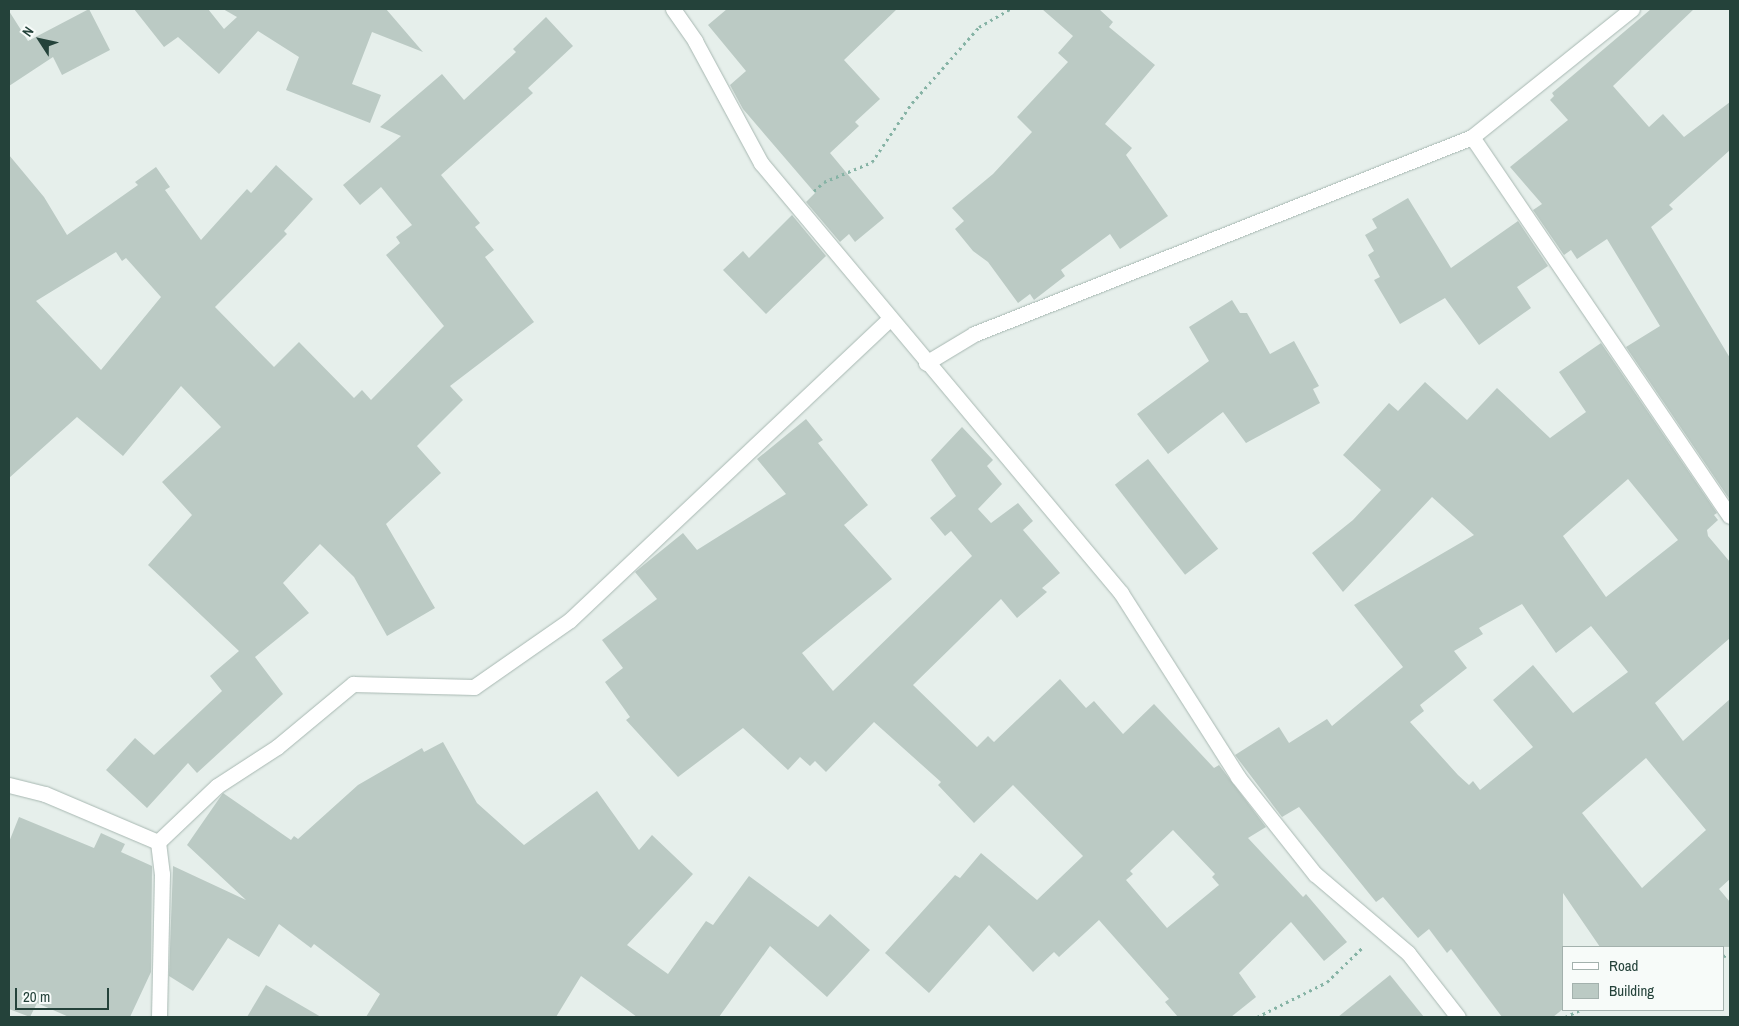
<!DOCTYPE html>
<html>
<head>
<meta charset="utf-8">
<style>
  body { margin:0 }
  #map { position:relative; width:1739px; height:1026px; overflow:hidden; background:#e6efeb; font-family:"Archivo Narrow",sans-serif }
  div>[style] { position:absolute }
  .building>* { inset:0; background:#bbcac4; transform-origin:0 0 }
  .path>* { height:3px; margin-top:-1.5px; transform-origin:0; background:repeating-linear-gradient(90deg,#86b3a5 0 2.5px,transparent 0 6.5px) }
  .roads { filter:drop-shadow(0 0 1px #a8b8b2) drop-shadow(0 0 1px #a8b8b2) }
  .minor>* { height:15px; margin:-7.5px; padding:0 7.5px; transform-origin:7.5px; border-radius:7.5px; background:#fff }
  span { translate:-50% -50%; white-space:nowrap; text-align:center; line-height:1.15; -webkit-text-stroke:4px #f7fbf9; paint-order:stroke }
  .frame { position:absolute; inset:0; border:10px solid #24423a; pointer-events:none }
  .legend { position:absolute; left:1562px; top:946px; width:162px; height:65px; box-sizing:border-box; background:#f7fbf9; border:1px solid #a3b1ad; margin:0; padding:6px 9px; list-style:none; font-size:15px; color:#24423a }
  .legend li { display:flex; align-items:center; gap:10px; height:25px }
  .legend b { width:25px; border:1px solid #a3b1ad }
  .north { position:absolute; left:15px; top:15px; width:50px; height:50px; -webkit-text-stroke:4px #f7fbf9; paint-order:stroke; rotate:305deg; font-size:14px; font-weight:700; line-height:20px; text-align:center; color:#24423a }
  .north::after { content:''; display:block; margin:auto; width:18px; height:22px; background:#24423a; clip-path:polygon(50% 0,100% 100%,50% 72%,0 100%) }
  .scale { position:absolute; left:15px; top:988px; width:94px; height:22px; box-sizing:border-box; border:2px solid #24423a; border-top:0; padding-left:6px; font-size:15px; line-height:18px; white-space:nowrap; color:#24423a; -webkit-text-stroke:4px #f7fbf9; paint-order:stroke }
</style>
</head>
<body>
<div id="map">
  <div class="building">
    <div style="clip-path:polygon(89px 9px,110px 50px,62px 75px,53px 57px,9px 86px,9px 11px,28px 41px)"></div>
    <div style="clip-path:polygon(134px 9px,208px 9px,224px 29px,237px 17px,223px 9px,386px 9px,423px 52px,372px 32px,352px 84px,381px 95px,370px 123px,286px 90px,299px 57px,258px 31px,219px 74px,178px 37px,164px 47px)"></div>
    <div style="clip-path:polygon(727px 9px,897px 9px,844px 60px,880px 99px,855px 122px,859px 126px,830px 153px,884px 218px,855px 242px,849px 234px,840px 242px,806px 202px,815px 193px,743px 109px,730px 85px,746px 71px,708px 25px)"></div>
    <div style="clip-path:polygon(1042px 9px,1099px 9px,1113px 22px,1109px 27px,1155px 65px,1105px 124px,1132px 148px,1126px 155px,1168px 216px,1120px 249px,1110px 234px,1061px 270px,1065px 276px,1034px 300px,1030px 294px,1018px 303px,988px 262px,973px 251px,955px 229px,964px 221px,952px 208px,993px 174px,1032px 132px,1017px 117px,1068px 62px,1058px 53px,1073px 36px)"></div>
    <div style="clip-path:polygon(1651px 9px,1694px 9px,1613px 86px,1649px 127px,1663px 114px,1684px 137px,1730px 102px,1730px 150px,1669px 205px,1673px 209px,1651px 227px,1730px 358px,1730px 500px,1626px 347px,1660px 326px,1607px 239px,1577px 259px,1571px 250px,1564px 255px,1533px 210px,1542px 204px,1510px 167px,1568px 120px,1550px 100px,1554px 96px,1552px 93px)"></div>
    <div style="clip-path:polygon(evenodd,546px 17px,573px 46px,528px 88px,533px 93px,441px 175px,480px 223px,475px 227px,494px 250px,485px 257px,534px 322px,450px 386px,463px 400px,417px 446px,441px 473px,386px 524px,435px 608px,387px 636px,354px 577px,320px 544px,283px 583px,309px 613px,255px 657px,283px 694px,197px 773px,188px 763px,147px 808px,106px 770px,135px 738px,154px 755px,222px 691px,210px 676px,239px 651px,148px 565px,192px 515px,162px 482px,221px 427px,181px 386px,123px 456px,77px 417px,9px 478px,9px 155px,44px 197px,67px 235px,138px 185px,135px 182px,156px 167px,170px 187px,165px 190px,201px 240px,247px 189px,251px 193px,276px 165px,313px 199px,284px 231px,287px 234px,215px 307px,274px 367px,299px 342px,354px 398px,362px 390px,371px 400px,444px 326px,386px 255px,400px 243px,396px 237px,412px 225px,381px 187px,360px 205px,343px 185px,401px 136px,380px 127px,442px 74px,464px 100px,516px 52px,513px 49px,546px 17px,116px 252px,122px 261px,126px 258px,161px 297px,101px 370px,36px 301px,116px 252px)"></div>
    <div style="clip-path:polygon(1408px 198px,1451px 268px,1518px 221px,1548px 266px,1517px 287px,1531px 308px,1479px 345px,1445px 298px,1400px 324px,1374px 280px,1380px 277px,1368px 255px,1374px 251px,1365px 235px,1377px 228px,1372px 219px)"></div>
    <div style="clip-path:polygon(792px 215px,826px 256px,766px 314px,723px 270px,743px 251px,749px 258px)"></div>
    <div style="clip-path:polygon(1232px 300px,1240px 313px,1247px 313px,1270px 354px,1294px 341px,1319px 386px,1313px 389px,1320px 403px,1246px 443px,1223px 412px,1168px 454px,1137px 414px,1209px 361px,1189px 327px)"></div>
    <div style="clip-path:polygon(evenodd,1601px 343px,1717px 513px,1714px 515px,1718px 520px,1707px 530px,1708px 536px,1730px 562px,1730px 638px,1655px 703px,1683px 741px,1730px 699px,1730px 879px,1719px 889px,1730px 902px,1730px 947px,1600px 947px,1563px 893px,1563px 1009px,1553px 1017px,1502px 1017px,1451px 949px,1447px 953px,1429px 929px,1418px 938px,1383px 897px,1376px 902px,1299px 807px,1282px 817px,1235px 755px,1279px 727px,1289px 743px,1327px 719px,1332px 726px,1403px 667px,1354px 605px,1474px 535px,1432px 497px,1343px 592px,1312px 553px,1353px 520px,1381px 490px,1343px 455px,1389px 403px,1398px 411px,1425px 382px,1467px 420px,1497px 388px,1550px 438px,1586px 412px,1559px 372px,1601px 343px,1628px 479px,1678px 540px,1606px 597px,1563px 536px,1628px 479px,1601px 343px,1522px 604px,1556px 653px,1591px 626px,1628px 672px,1573px 713px,1533px 665px,1493px 700px,1533px 747px,1480px 790px,1473px 781px,1469px 785px,1458px 775px,1410px 722px,1424px 711px,1420px 705px,1467px 668px,1454px 651px,1483px 634px,1479px 628px,1522px 604px,1601px 343px,1646px 758px,1706px 830px,1642px 888px,1582px 813px,1646px 758px)"></div>
    <div style="clip-path:polygon(evenodd,806px 419px,823px 440px,818px 443px,868px 505px,844px 525px,892px 579px,802px 653px,833px 691px,972px 556px,951px 531px,945px 536px,930px 518px,956px 496px,931px 460px,962px 427px,993px 460px,987px 466px,1002px 484px,978px 509px,991px 523px,1018px 503px,1033px 521px,1023px 530px,1060px 573px,1042px 588px,1047px 592px,1017px 618px,1001px 599px,913px 685px,977px 747px,988px 736px,994px 742px,1060px 679px,1086px 708px,1094px 701px,1123px 734px,1154px 704px,1214px 768px,1219px 765px,1266px 827px,1248px 838px,1303px 897px,1306px 894px,1347px 942px,1324px 961px,1291px 922px,1239px 973px,1256px 997px,1231px 1017px,1178px 1017px,1165px 1002px,1169px 999px,1099px 920px,1059px 957px,1054px 952px,1033px 972px,989px 925px,929px 993px,885px 953px,955px 875px,960px 878px,981px 853px,1037px 900px,1083px 856px,1013px 785px,974px 823px,938px 785px,941px 782px,874px 722px,826px 772px,815px 761px,810px 766px,800px 757px,788px 770px,743px 728px,678px 777px,626px 720px,630px 717px,605px 682px,623px 668px,602px 640px,657px 599px,635px 572px,683px 533px,697px 550px,786px 494px,757px 459px,806px 419px,1173px 830px,1215px 874px,1212px 877px,1219px 885px,1167px 928px,1126px 880px,1133px 874px,1130px 871px,1173px 830px)"></div>
    <div style="left:1148px;top:459px;width:114px;height:42px;rotate:52deg"></div>
    <div style="clip-path:polygon(443px 742px,477px 803px,524px 845px,597px 791px,639px 850px,652px 835px,693px 874px,627px 945px,668px 974px,706px 921px,713px 925px,749px 876px,818px 927px,830px 914px,870px 950px,827px 997px,770px 946px,719px 1017px,637px 1017px,581px 976px,556px 1017px,366px 1017px,380px 994px,314px 944px,311px 948px,279px 924px,259px 957px,228px 938px,193px 991px,169px 976px,173px 866px,246px 900px,187px 845px,223px 793px,291px 840px,294px 836px,298px 839px,358px 785px,422px 748px,424px 752px)"></div>
    <div style="clip-path:polygon(19px 817px,94px 848px,101px 833px,125px 844px,121px 852px,152px 866px,151px 972px,130px 1017px,69px 1017px,37px 1003px,30px 1017px,9px 1009px,9px 842px)"></div>
    <div style="clip-path:polygon(1390px 975px,1424px 1017px,1338px 1017px)"></div>
    <div style="clip-path:polygon(266px 985px,321px 1017px,247px 1017px)"></div>
  </div>
  <div class="path">
    <div style="left:814px;top:191px;width:13px;rotate:-42deg"></div>
    <div style="left:824px;top:182px;width:52px;rotate:-22.6deg"></div>
    <div style="left:872px;top:162px;width:71px;rotate:-55.9deg"></div>
    <div style="left:912px;top:103px;width:101px;rotate:-48.6deg"></div>
    <div style="left:979px;top:27px;width:36px;rotate:-30deg"></div>
    <div style="left:1723px;top:956px;width:7px;rotate:-8deg"></div>
    <div style="left:1257px;top:1017px;width:78px;rotate:-26.6deg"></div>
    <div style="left:1327px;top:982px;width:50px;rotate:-44.2deg"></div>
    <div style="left:1565px;top:1017px;width:17px;rotate:-25deg"></div>
  </div>
  <div class="roads">
    <div class="minor">
      <div style="left:673px;top:9px;width:39px;rotate:55deg"></div>
      <div style="left:695px;top:41px;width:139px;rotate:61.6deg"></div>
      <div style="left:761px;top:163px;width:561px;rotate:50.06deg"></div>
      <div style="left:1121px;top:593px;width:218px;rotate:57.5deg"></div>
      <div style="left:1238px;top:777px;width:124px;rotate:51.6deg"></div>
      <div style="left:1315px;top:874px;width:122px;rotate:40.3deg"></div>
      <div style="left:1408px;top:953px;width:81px;rotate:52deg"></div>
      <div style="left:1472px;top:137px;width:205px;rotate:-38.7deg"></div>
      <div style="left:926px;top:363px;width:56px;rotate:-31.1deg"></div>
      <div style="left:974px;top:334px;width:536px;rotate:-21.58deg"></div>
      <div style="left:1472px;top:137px;width:458px;rotate:55.8deg"></div>
      <div style="left:9px;top:785px;width:37px;rotate:14deg"></div>
      <div style="left:45px;top:794px;width:123px;rotate:23deg"></div>
      <div style="left:158px;top:842px;width:81px;rotate:-43.5deg"></div>
      <div style="left:217px;top:786px;width:72px;rotate:-33deg"></div>
      <div style="left:277px;top:747px;width:99px;rotate:-39.7deg"></div>
      <div style="left:353px;top:684px;width:121px;rotate:1.4deg"></div>
      <div style="left:474px;top:687px;width:117px;rotate:-34.9deg"></div>
      <div style="left:570px;top:620px;width:439px;rotate:-43.3deg"></div>
      <div style="left:158px;top:842px;width:32px;rotate:83deg"></div>
      <div style="left:162px;top:874px;width:143px;rotate:91.2deg"></div>
    </div>
  </div>
  <div class="frame"></div>
  <ul class="legend">
  <li><b style="height:6px;background:#fff"></b>Road</li>
  <li><b style="height:14px;background:#bbcac4"></b>Building</li>
  </ul>
  <div class="north">N</div>
  <div class="scale">20 m</div>
</div>
</body>
</html>
